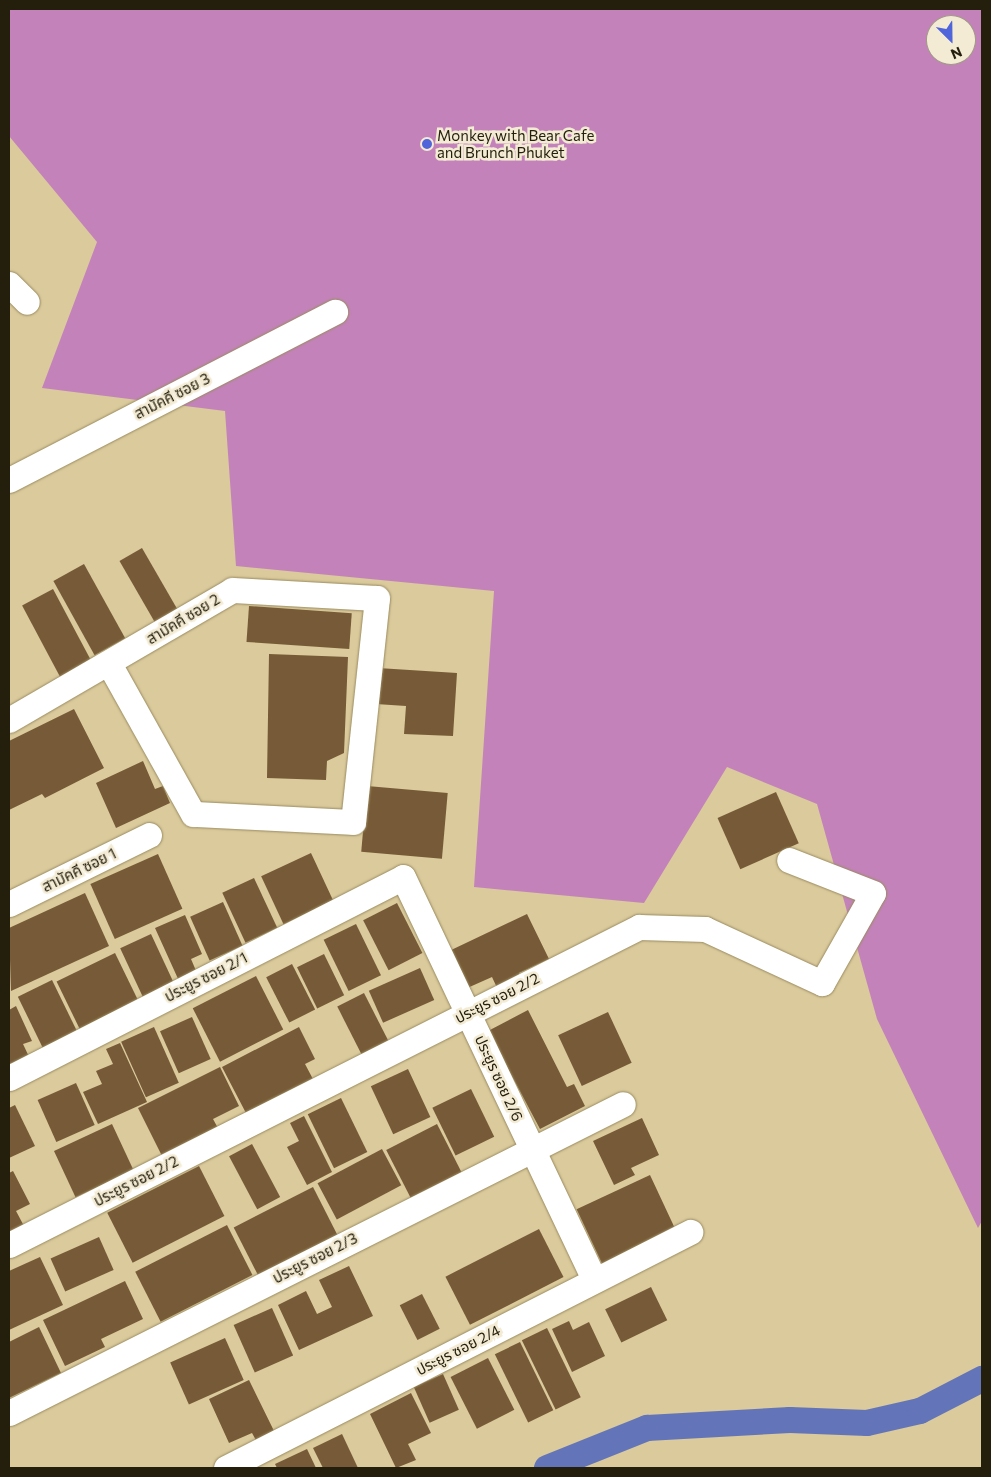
<!DOCTYPE html>
<html>
<head>
<meta charset="utf-8">
<style>
  body { margin:0 }
  #map { position:relative; width:991px; height:1477px; overflow:hidden; background:#daca9c; font-family:Commissioner,"Noto Sans Thai",sans-serif }
  div>[style] { position:absolute }
  .forest>* { inset:0; background:#c383ba }
  .canal>* { height:26px; margin:-13px; padding:0 13px; transform-origin:13px; border-radius:13px; background:#6375b8 }
  .building>* { inset:0; background:#775a37; transform-origin:0 0 }
  .roads { filter:drop-shadow(0 0 1px #9a8b5f) drop-shadow(0 0 1px #9a8b5f) }
  .street>* { height:25px; margin:-12.5px; padding:0 12.5px; transform-origin:12.5px; border-radius:12.5px; background:#fff }
  .dots>* { width:14px; height:14px; translate:-50% -50%; box-sizing:border-box; border:2px solid #f3ebd4; border-radius:50% }
  span { translate:-50% -50%; white-space:nowrap; text-align:center; line-height:1.15; -webkit-text-stroke:5px #f3ebd4; paint-order:stroke }
  .poi-label { font-size:15px; color:#241e0c }
  .left { translate:0 -50%; text-align:left }
  .street-label { font-size:15px; color:#241e0c }
  .frame { position:absolute; inset:0; border:10px solid #241e0c; pointer-events:none }
  .north { position:absolute; left:926px; top:15px; width:50px; height:50px; box-sizing:border-box; background:#f3ebd4; border:1px solid #a09984; border-radius:50%; rotate:157deg; font-size:14px; font-weight:700; line-height:20px; text-align:center; color:#241e0c }
  .north::after { content:''; display:block; margin:auto; width:18px; height:22px; background:#5065da; clip-path:polygon(50% 0,100% 100%,50% 72%,0 100%) }
</style>
</head>
<body>
<div id="map">
  <div class="forest">
    <div style="clip-path:polygon(evenodd,9px 9px,982px 9px,982px 1221px,978px 1228px,877px 1019px,817px 804px,727px 767px,644px 903px,474px 887px,494px 591px,236px 566px,225px 411px,42px 388px,97px 242px,9px 136px,9px 9px,936px 25px,966px 25px,966px 55px,936px 55px,936px 25px)"></div>
  </div>
  <div class="canal">
    <div style="left:547px;top:1468px;width:108px;rotate:-21.8deg"></div>
    <div style="left:647px;top:1428px;width:143px;rotate:-3.2deg"></div>
    <div style="left:790px;top:1420px;width:77px;rotate:2.2deg"></div>
    <div style="left:867px;top:1423px;width:54px;rotate:-12.8deg"></div>
    <div style="left:920px;top:1411px;width:70px;rotate:-27.3deg"></div>
  </div>
  <div class="building">
    <div style="left:142px;top:548px;width:73px;height:26px;rotate:60deg"></div>
    <div style="left:84px;top:564px;width:85px;height:35px;rotate:61deg"></div>
    <div style="left:53px;top:589px;width:85px;height:35px;rotate:62deg"></div>
    <div style="left:249px;top:606px;width:103px;height:36px;rotate:4deg"></div>
    <div style="clip-path:polygon(269px 654px,348px 657px,344px 753px,327px 761px,326px 780px,267px 778px)"></div>
    <div style="clip-path:polygon(378px 668px,457px 673px,453px 736px,404px 734px,406px 706px,376px 704px)"></div>
    <div style="clip-path:polygon(74px 709px,104px 768px,45px 798px,42px 794px,9px 810px,9px 741px)"></div>
    <div style="clip-path:polygon(143px 761px,155px 789px,163px 786px,170px 803px,116px 828px,96px 783px)"></div>
    <div style="left:367px;top:786px;width:81px;height:66px;rotate:5deg"></div>
    <div style="left:776px;top:792px;width:56px;height:64px;rotate:66deg"></div>
    <div style="left:311px;top:853px;width:53px;height:55px;rotate:65deg"></div>
    <div style="left:158px;top:854px;width:60px;height:74px;rotate:66deg"></div>
    <div style="left:254px;top:878px;width:55px;height:35px;rotate:65deg"></div>
    <div style="clip-path:polygon(85px 893px,109px 946px,11px 991px,9px 928px)"></div>
    <div style="left:223px;top:902px;width:48px;height:36px;rotate:66deg"></div>
    <div style="left:397px;top:903px;width:56px;height:38px;rotate:63deg"></div>
    <div style="clip-path:polygon(527px 914px,549px 959px,519px 973px,522px 980px,499px 992px,492px 977px,465px 989px,447px 952px)"></div>
    <div style="clip-path:polygon(185px 915px,202px 954px,191px 959px,197px 973px,179px 981px,155px 928px)"></div>
    <div style="left:356px;top:924px;width:57px;height:36px;rotate:64deg"></div>
    <div style="left:151px;top:934px;width:57px;height:34px;rotate:65deg"></div>
    <div style="left:115px;top:953px;width:55px;height:65px;rotate:64deg"></div>
    <div style="left:324px;top:954px;width:46px;height:30px;rotate:64deg"></div>
    <div style="left:292px;top:964px;width:51px;height:29px;rotate:63deg"></div>
    <div style="left:420px;top:968px;width:35px;height:56px;rotate:66deg"></div>
    <div style="left:256px;top:976px;width:60px;height:71px;rotate:63deg"></div>
    <div style="left:52px;top:980px;width:59px;height:38px;rotate:64deg"></div>
    <div style="left:364px;top:993px;width:55px;height:30px;rotate:63deg"></div>
    <div style="clip-path:polygon(16px 1006px,32px 1041px,23px 1044px,31px 1061px,13px 1069px,9px 1061px,9px 1010px)"></div>
    <div style="clip-path:polygon(528px 1010px,567px 1087px,574px 1084px,585px 1106px,540px 1129px,488px 1031px)"></div>
    <div style="left:608px;top:1012px;width:56px;height:55px;rotate:65deg"></div>
    <div style="left:192px;top:1017px;width:46px;height:35px;rotate:66deg"></div>
    <div style="left:154px;top:1027px;width:61px;height:36px;rotate:66deg"></div>
    <div style="clip-path:polygon(299px 1027px,315px 1059px,305px 1064px,314px 1081px,247px 1115px,222px 1067px)"></div>
    <div style="clip-path:polygon(120px 1043px,147px 1102px,98px 1124px,83px 1092px,102px 1084px,96px 1071px,113px 1064px,106px 1049px)"></div>
    <div style="clip-path:polygon(220px 1067px,239px 1106px,213px 1119px,219px 1130px,163px 1158px,138px 1108px)"></div>
    <div style="left:408px;top:1069px;width:53px;height:41px;rotate:65deg"></div>
    <div style="left:76px;top:1083px;width:46px;height:42px;rotate:66deg"></div>
    <div style="left:471px;top:1089px;width:53px;height:43px;rotate:64deg"></div>
    <div style="left:341px;top:1098px;width:60px;height:37px;rotate:64deg"></div>
    <div style="clip-path:polygon(15px 1105px,35px 1146px,9px 1158px,9px 1108px)"></div>
    <div style="clip-path:polygon(304px 1116px,332px 1172px,307px 1185px,287px 1147px,299px 1141px,290px 1123px)"></div>
    <div style="clip-path:polygon(642px 1118px,659px 1155px,631px 1168px,635px 1175px,614px 1185px,593px 1141px)"></div>
    <div style="left:112px;top:1124px;width:51px;height:64px;rotate:65deg"></div>
    <div style="left:437px;top:1124px;width:56px;height:57px;rotate:63deg"></div>
    <div style="left:252px;top:1144px;width:60px;height:26px;rotate:62deg"></div>
    <div style="left:382px;top:1149px;width:41px;height:73px;rotate:62deg"></div>
    <div style="left:199px;top:1166px;width:56px;height:103px;rotate:63deg"></div>
    <div style="clip-path:polygon(13px 1171px,30px 1204px,16px 1211px,24px 1226px,9px 1234px,9px 1173px)"></div>
    <div style="left:650px;top:1175px;width:63px;height:81px;rotate:65deg"></div>
    <div style="left:313px;top:1187px;width:56px;height:89px;rotate:63deg"></div>
    <div style="left:227px;top:1225px;width:56px;height:103px;rotate:63deg"></div>
    <div style="left:539px;top:1229px;width:54px;height:105px;rotate:63deg"></div>
    <div style="left:99px;top:1237px;width:36px;height:53px;rotate:66deg"></div>
    <div style="clip-path:polygon(40px 1257px,63px 1305px,9px 1330px,9px 1271px)"></div>
    <div style="clip-path:polygon(349px 1266px,373px 1316px,299px 1350px,278px 1305px,306px 1291px,317px 1314px,332px 1307px,319px 1280px)"></div>
    <div style="clip-path:polygon(125px 1281px,143px 1319px,101px 1339px,105px 1347px,65px 1366px,43px 1320px)"></div>
    <div style="left:651px;top:1287px;width:37px;height:51px;rotate:64deg"></div>
    <div style="left:422px;top:1294px;width:39px;height:25px;rotate:63deg"></div>
    <div style="left:272px;top:1308px;width:52px;height:42px;rotate:66deg"></div>
    <div style="clip-path:polygon(569px 1321px,573px 1330px,589px 1322px,605px 1356px,572px 1372px,552px 1329px)"></div>
    <div style="clip-path:polygon(39px 1327px,61px 1373px,9px 1398px,9px 1342px)"></div>
    <div style="left:547px;top:1328px;width:77px;height:28px;rotate:64deg"></div>
    <div style="left:225px;top:1338px;width:46px;height:60px;rotate:66deg"></div>
    <div style="left:520px;top:1342px;width:76px;height:28px;rotate:64deg"></div>
    <div style="left:488px;top:1358px;width:58px;height:42px;rotate:63deg"></div>
    <div style="left:443px;top:1374px;width:39px;height:32px;rotate:66deg"></div>
    <div style="clip-path:polygon(249px 1380px,276px 1435px,258px 1444px,252px 1433px,229px 1443px,209px 1399px)"></div>
    <div style="clip-path:polygon(411px 1393px,431px 1433px,408px 1444px,416px 1460px,396px 1468px,370px 1414px)"></div>
    <div style="clip-path:polygon(342px 1434px,358px 1468px,323px 1468px,313px 1448px)"></div>
    <div style="clip-path:polygon(307px 1449px,316px 1468px,277px 1468px,275px 1464px)"></div>
  </div>
  <div class="roads">
    <div class="street">
      <div style="left:9px;top:284px;width:25px;rotate:45deg"></div>
      <div style="left:9px;top:480px;width:367px;rotate:-27.3deg"></div>
      <div style="left:9px;top:720px;width:258px;rotate:-30.2deg"></div>
      <div style="left:232px;top:590px;width:145px;rotate:3.2deg"></div>
      <div style="left:377px;top:598px;width:225px;rotate:96.1deg"></div>
      <div style="left:353px;top:822px;width:160px;rotate:-177.1deg"></div>
      <div style="left:193px;top:814px;width:172px;rotate:-119.2deg"></div>
      <div style="left:9px;top:904px;width:156px;rotate:-26.2deg"></div>
      <div style="left:9px;top:1078px;width:442px;rotate:-27deg"></div>
      <div style="left:403px;top:877px;width:446px;rotate:64.6deg"></div>
      <div style="left:9px;top:1245px;width:706px;rotate:-26.78deg"></div>
      <div style="left:639px;top:927px;width:66px;rotate:1.7deg"></div>
      <div style="left:705px;top:929px;width:129px;rotate:24.8deg"></div>
      <div style="left:822px;top:983px;width:103px;rotate:-60.5deg"></div>
      <div style="left:873px;top:893px;width:90px;rotate:-158.6deg"></div>
      <div style="left:9px;top:1413px;width:687px;rotate:-26.71deg"></div>
      <div style="left:226px;top:1468px;width:521px;rotate:-26.96deg"></div>
    </div>
  </div>
  <div class="dots">
    <div style="left:427px;top:144px;background:#5065da"></div>
  </div>
  <div class="poi-label">
    <span class="left" style="left:437px;top:144px">Monkey with Bear Cafe<br>and Brunch Phuket</span>
  </div>
  <div class="street-label">
    <span style="left:172px;top:396px;rotate:-27deg">สามัคคี ซอย 3</span>
    <span style="left:183px;top:619px;rotate:-31deg">สามัคคี ซอย 2</span>
    <span style="left:79px;top:870px;rotate:-26deg">สามัคคี ซอย 1</span>
    <span style="left:206px;top:977px;rotate:-27deg">ประยูร ซอย 2/1</span>
    <span style="left:497px;top:998px;rotate:-27deg">ประยูร ซอย 2/2</span>
    <span style="left:499px;top:1078px;rotate:65deg">ประยูร ซอย 2/6</span>
    <span style="left:136px;top:1181px;rotate:-27deg">ประยูร ซอย 2/2</span>
    <span style="left:315px;top:1258px;rotate:-27deg">ประยูร ซอย 2/3</span>
    <span style="left:458px;top:1350px;rotate:-27deg">ประยูร ซอย 2/4</span>
  </div>
  <div class="frame"></div>
  <div class="north">N</div>
</div>
</body>
</html>
